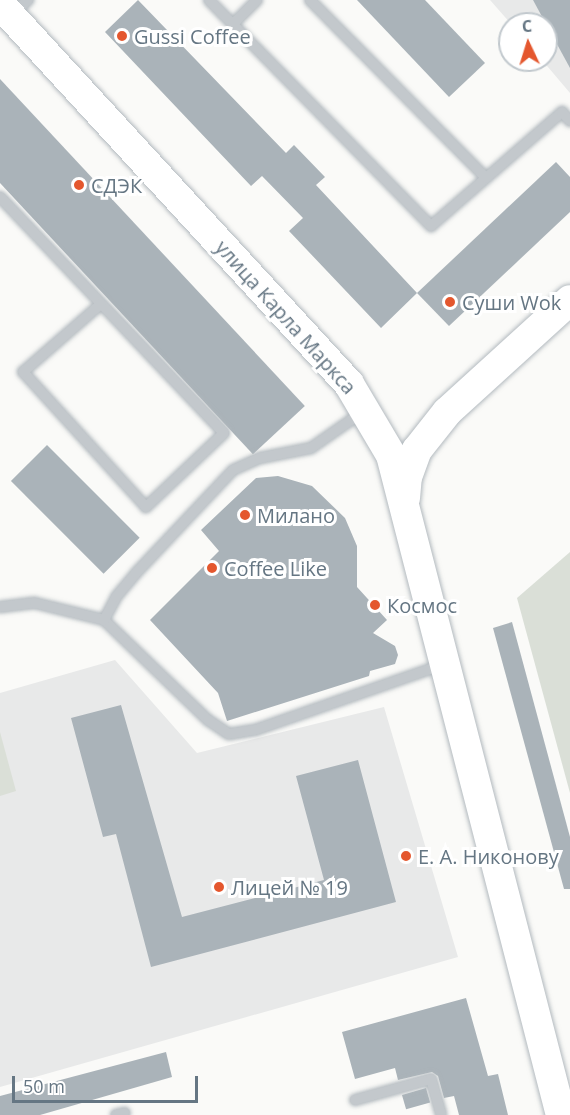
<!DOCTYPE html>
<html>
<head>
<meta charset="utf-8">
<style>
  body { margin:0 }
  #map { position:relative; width:570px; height:1115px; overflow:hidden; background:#fafaf8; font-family:"Open Sans",sans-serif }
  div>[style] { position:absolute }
  .built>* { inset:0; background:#e8e9e9 }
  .green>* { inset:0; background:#dadfd7 }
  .building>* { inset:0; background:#aab3b9; transform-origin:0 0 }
  .roads { filter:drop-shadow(0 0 2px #b3babf) drop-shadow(0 0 2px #b3babf) }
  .service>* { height:10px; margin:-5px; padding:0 5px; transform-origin:5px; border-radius:5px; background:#c3c8cc }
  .secondary>* { height:30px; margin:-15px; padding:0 15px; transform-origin:15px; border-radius:15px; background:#fff }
  .dots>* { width:16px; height:16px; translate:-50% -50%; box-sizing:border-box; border:3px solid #fff; border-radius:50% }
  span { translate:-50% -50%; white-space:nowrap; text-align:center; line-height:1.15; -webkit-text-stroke:6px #fff; paint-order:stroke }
  .poi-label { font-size:20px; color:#657683 }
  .left { translate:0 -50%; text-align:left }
  .street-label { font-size:20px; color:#657683 }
  .north { position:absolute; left:498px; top:12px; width:60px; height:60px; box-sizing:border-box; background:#fff; border:2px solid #c1c8cd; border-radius:50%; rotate:356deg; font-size:16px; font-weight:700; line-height:24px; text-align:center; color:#657683 }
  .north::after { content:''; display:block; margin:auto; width:21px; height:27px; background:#e4572e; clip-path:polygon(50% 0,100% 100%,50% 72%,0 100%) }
  .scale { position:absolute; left:12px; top:1076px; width:186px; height:27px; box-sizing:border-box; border:3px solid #657683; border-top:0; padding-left:8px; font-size:18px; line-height:21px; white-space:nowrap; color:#657683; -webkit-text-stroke:4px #fff; paint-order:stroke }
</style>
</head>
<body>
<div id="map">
  <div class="built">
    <div style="clip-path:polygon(490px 0,570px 0,570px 93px,542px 60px,546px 60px,546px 24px,511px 24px)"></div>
    <div style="clip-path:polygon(115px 660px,197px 753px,384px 707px,458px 957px,0 1087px,0 693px)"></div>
  </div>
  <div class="green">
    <div style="clip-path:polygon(570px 552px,570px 793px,517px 598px)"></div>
    <div style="clip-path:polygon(0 732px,16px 791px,0 796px)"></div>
  </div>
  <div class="building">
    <div style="clip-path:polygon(138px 0,286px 153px,294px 145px,325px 177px,316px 185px,417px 293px,381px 328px,289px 231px,303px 218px,262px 176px,251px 186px,105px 32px)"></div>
    <div style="clip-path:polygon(357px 0,425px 0,485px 63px,449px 97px)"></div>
    <div style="clip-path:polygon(533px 0,570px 0,570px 68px,546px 24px)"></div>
    <div style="left:0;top:79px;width:447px;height:71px;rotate:47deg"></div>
    <div style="clip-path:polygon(556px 162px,570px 177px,570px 212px,449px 326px,417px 293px)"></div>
    <div style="left:47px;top:445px;width:131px;height:51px;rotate:45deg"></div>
    <div style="clip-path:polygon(278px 476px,312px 486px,345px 518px,357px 546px,357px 587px,387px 620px,373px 633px,395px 646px,398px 655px,395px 664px,370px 671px,369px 676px,227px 721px,218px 693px,150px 620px,219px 551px,201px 530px,256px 478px)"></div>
    <div style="clip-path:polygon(512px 622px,570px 837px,570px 889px,564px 889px,493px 628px)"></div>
    <div style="clip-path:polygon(121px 705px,182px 917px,324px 880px,296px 776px,358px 760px,396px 902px,151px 967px,116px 834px,103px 837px,71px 718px)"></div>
    <div style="clip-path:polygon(466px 998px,488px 1076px,498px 1074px,508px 1115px,459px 1115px,454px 1096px,444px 1098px,438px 1076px,432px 1072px,398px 1080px,395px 1068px,355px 1079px,342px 1032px)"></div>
    <div style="clip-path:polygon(166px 1052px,172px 1077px,40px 1115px,0 1115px,0 1096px)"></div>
    <div style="left:426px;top:1088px;width:15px;height:25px;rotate:74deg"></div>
  </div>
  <div class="roads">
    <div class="service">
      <div style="left:209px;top:0;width:317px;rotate:45.5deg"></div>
      <div style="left:431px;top:226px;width:174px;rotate:-41deg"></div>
      <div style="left:562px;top:112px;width:12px;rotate:48deg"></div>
      <div style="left:310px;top:0;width:250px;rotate:45.3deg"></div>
      <div style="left:13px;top:14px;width:21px;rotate:-43deg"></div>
      <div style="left:233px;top:24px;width:34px;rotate:-45deg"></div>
      <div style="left:0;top:197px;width:325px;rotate:46.5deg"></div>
      <div style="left:224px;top:433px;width:108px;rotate:136.5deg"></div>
      <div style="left:146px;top:507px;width:183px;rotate:-132.3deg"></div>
      <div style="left:23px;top:372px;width:103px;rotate:-41.1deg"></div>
      <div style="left:0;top:607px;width:35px;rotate:-7deg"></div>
      <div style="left:35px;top:603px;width:71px;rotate:13.8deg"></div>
      <div style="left:104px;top:620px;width:144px;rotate:43.9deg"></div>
      <div style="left:208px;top:720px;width:25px;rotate:34deg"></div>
      <div style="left:229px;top:734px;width:26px;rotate:-9deg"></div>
      <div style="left:255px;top:730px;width:198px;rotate:-19.2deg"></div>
      <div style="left:104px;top:620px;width:26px;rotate:-62deg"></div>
      <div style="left:116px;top:597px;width:31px;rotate:-50deg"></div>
      <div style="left:136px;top:573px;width:141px;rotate:-46.7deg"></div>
      <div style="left:233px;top:470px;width:30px;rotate:-24deg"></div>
      <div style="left:260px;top:458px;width:52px;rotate:-11.1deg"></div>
      <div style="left:311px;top:448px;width:65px;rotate:-34.9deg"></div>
      <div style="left:355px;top:1100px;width:79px;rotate:-15.4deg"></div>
      <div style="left:431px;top:1079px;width:37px;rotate:74deg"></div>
      <div style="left:116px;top:1115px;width:9px;rotate:-13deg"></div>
    </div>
    <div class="secondary">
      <div style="left:0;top:4px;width:516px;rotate:47.43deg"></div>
      <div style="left:349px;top:384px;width:82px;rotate:59.4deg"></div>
      <div style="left:391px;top:455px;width:682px;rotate:75.56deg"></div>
      <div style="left:405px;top:498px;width:21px;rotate:-85deg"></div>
      <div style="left:407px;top:477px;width:29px;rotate:-70deg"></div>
      <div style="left:417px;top:450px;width:48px;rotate:-51.7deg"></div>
      <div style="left:447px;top:412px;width:166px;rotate:-42.3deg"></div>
    </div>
  </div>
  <div class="dots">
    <div style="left:122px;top:36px;background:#e4572e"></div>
    <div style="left:79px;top:185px;background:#e4572e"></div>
    <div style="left:450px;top:302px;background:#e4572e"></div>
    <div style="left:245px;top:515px;background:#e4572e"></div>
    <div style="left:212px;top:568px;background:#e4572e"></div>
    <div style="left:375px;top:605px;background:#e4572e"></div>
    <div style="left:406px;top:856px;background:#e4572e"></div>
    <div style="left:219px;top:887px;background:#e4572e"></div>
  </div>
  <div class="poi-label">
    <span class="left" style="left:134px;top:36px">Gussi Coffee</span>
    <span class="left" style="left:91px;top:185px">СДЭК</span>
    <span class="left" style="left:462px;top:302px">Суши Wok</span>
    <span class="left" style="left:257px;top:515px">Милано</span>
    <span class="left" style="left:224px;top:568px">Coffee Like</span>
    <span class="left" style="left:387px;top:605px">Космос</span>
    <span class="left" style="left:418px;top:856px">Е. А. Никонову</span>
    <span class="left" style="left:231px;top:887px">Лицей № 19</span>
  </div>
  <div class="street-label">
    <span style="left:286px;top:317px;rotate:48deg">улица Карла Маркса</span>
  </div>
  <div class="north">С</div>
  <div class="scale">50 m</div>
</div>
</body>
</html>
